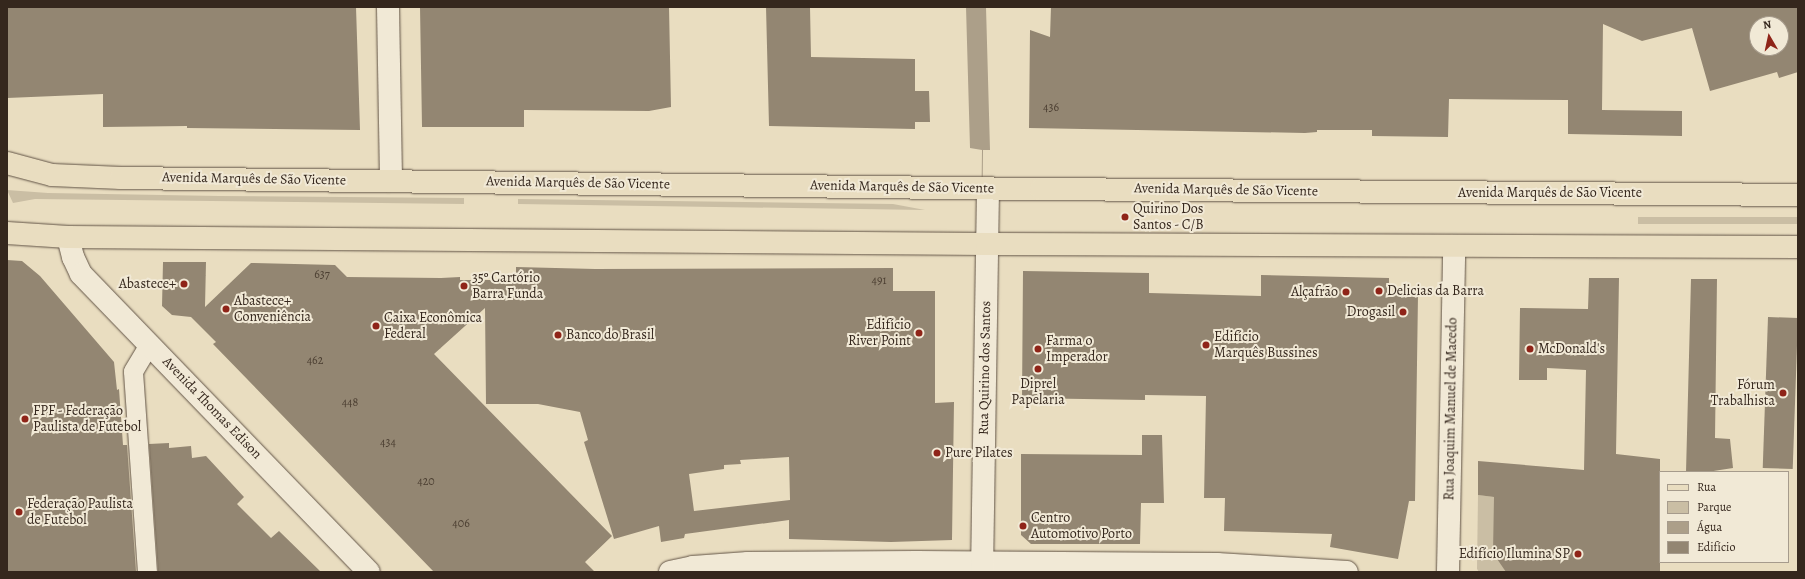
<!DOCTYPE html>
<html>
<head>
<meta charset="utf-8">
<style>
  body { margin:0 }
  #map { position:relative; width:1805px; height:579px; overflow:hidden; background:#e9ddc0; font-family:Alegreya,serif }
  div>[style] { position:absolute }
  .green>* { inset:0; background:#cabea4; transform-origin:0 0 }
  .water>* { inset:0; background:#ac9f89 }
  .building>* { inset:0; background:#938672; transform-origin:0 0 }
  .roads { filter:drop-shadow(0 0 1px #625446) drop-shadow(0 0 1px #625446) }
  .minor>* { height:19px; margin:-9.5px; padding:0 9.5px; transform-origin:9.5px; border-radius:9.5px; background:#f1e9d6 }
  .tertiary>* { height:22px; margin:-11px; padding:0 11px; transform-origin:11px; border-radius:11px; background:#f1e9d6 }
  .primary>* { height:22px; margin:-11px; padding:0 11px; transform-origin:11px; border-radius:11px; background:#e9ddc0 }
  .dots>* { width:11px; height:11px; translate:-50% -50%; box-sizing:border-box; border:2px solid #f1e9d6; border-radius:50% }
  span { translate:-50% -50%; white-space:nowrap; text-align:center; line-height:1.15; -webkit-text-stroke:4px #f1e9d6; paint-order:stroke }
  .number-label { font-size:12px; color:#4c3f32 }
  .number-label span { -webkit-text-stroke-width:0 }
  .street-label { font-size:14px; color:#35271d }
  .poi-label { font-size:14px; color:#35271d }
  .left { translate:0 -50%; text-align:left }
  .right { translate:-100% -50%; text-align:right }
  .frame { position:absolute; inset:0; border:8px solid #35271d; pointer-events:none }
  .legend { position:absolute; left:1659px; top:471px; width:130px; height:92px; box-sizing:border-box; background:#f1e9d6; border:1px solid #a69b8c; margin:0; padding:5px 7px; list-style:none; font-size:12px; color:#35271d }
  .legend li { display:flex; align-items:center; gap:8px; height:20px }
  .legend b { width:20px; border:1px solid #a69b8c }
  .north { position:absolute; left:1749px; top:16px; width:40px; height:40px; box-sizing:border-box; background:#f1e9d6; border:1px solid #a69b8c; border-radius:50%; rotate:351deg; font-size:11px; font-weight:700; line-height:16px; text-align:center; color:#35271d }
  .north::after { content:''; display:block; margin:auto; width:14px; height:18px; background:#8f2418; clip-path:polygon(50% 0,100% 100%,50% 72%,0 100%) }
</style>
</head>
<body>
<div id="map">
  <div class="green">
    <div style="clip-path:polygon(7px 190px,48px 193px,219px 196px,464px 198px,464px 204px,35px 199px,13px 203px)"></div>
    <div style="clip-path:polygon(518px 199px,893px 204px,925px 210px,518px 204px)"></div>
    <div style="left:1638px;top:217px;width:160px;height:7px"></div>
    <div style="clip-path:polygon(1478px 495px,1494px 497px,1507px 572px,1479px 572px,1477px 569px)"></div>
  </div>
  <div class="water">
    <div style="clip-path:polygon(966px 7px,986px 7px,990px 150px,983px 150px,979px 556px,977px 557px,982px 150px,970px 148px)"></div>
  </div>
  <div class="building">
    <div style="clip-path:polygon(7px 7px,356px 7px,360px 130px,187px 128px,187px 126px,103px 127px,103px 94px,7px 98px)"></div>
    <div style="clip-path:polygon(420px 7px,669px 7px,671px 107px,649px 111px,524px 110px,524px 127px,422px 127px)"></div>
    <div style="clip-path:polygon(766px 7px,810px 7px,811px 57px,915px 59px,915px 91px,929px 91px,930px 122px,915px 122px,915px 129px,769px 126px)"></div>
    <div style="clip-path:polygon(evenodd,1051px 7px,1798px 7px,1798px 72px,1779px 78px,1777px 72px,1710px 91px,1692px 28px,1642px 41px,1603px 24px,1602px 110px,1682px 111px,1682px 136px,1568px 134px,1568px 100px,1449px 99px,1448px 137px,1372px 136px,1372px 130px,1317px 130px,1317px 132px,1305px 133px,1029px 128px,1030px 30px,1050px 37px,1051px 7px,1757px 24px,1781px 24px,1781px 48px,1757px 48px,1757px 24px)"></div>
    <div style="clip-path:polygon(7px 260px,22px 261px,40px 276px,114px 362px,117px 390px,119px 389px,123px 445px,127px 445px,136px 572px,7px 572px)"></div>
    <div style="clip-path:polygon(evenodd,163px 262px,206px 262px,205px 307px,251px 263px,335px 265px,347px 277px,441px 278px,460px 277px,460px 280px,516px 280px,516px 267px,595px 269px,893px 268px,893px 291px,935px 291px,935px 403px,954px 402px,952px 540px,891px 542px,789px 539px,789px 520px,685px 534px,684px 538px,661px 542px,659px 526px,614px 539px,584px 442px,588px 440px,580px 412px,538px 404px,486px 404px,485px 308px,434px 354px,612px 536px,585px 562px,595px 572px,434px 572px,213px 344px,216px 342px,191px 317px,172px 315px,162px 306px,163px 262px,789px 457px,790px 500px,694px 511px,689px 474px,724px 469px,724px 465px,741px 464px,740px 460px,789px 457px)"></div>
    <div style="clip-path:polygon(1023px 271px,1149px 273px,1149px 293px,1261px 296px,1261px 275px,1389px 278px,1389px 295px,1418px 295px,1415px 501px,1409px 501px,1398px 559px,1330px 547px,1332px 534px,1224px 531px,1225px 498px,1204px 498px,1206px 396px,1145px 395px,1145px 400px,1022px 398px)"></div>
    <div style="clip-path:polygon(1589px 278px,1619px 278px,1616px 454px,1660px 459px,1660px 572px,1506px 572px,1493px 553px,1494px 497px,1478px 495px,1478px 461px,1584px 470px,1586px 370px,1547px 368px,1547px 380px,1519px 380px,1520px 308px,1588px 309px)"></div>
    <div style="clip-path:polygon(1691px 279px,1717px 279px,1715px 438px,1730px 439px,1733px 468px,1707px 472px,1686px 472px)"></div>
    <div style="left:1768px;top:317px;width:30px;height:151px;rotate:2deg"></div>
    <div style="clip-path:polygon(1142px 435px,1162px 435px,1164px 503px,1141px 503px,1140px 544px,1031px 544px,1021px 535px,1021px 454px,1142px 455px)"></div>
    <div style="clip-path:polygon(169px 443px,169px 448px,191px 446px,192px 458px,206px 456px,244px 497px,237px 504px,271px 538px,279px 531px,321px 572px,158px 572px,149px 444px)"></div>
  </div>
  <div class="roads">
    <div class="minor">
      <div style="left:147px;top:572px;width:201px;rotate:-94deg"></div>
      <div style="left:133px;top:371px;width:31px;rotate:-59deg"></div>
    </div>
    <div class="tertiary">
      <div style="left:388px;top:7px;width:174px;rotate:89deg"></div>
      <div style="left:68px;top:237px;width:21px;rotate:76deg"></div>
      <div style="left:73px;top:257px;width:19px;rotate:65deg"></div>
      <div style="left:81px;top:274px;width:414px;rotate:46deg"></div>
      <div style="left:670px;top:572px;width:24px;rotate:-12deg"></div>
      <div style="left:693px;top:567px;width:55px;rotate:-4.2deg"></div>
      <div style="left:748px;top:563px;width:169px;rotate:-0.3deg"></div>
      <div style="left:917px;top:562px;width:300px;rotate:0.4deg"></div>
      <div style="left:1217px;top:564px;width:130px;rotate:3.5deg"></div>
      <div style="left:982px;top:572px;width:384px;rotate:-89.1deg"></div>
      <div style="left:1448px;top:572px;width:326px;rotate:-88.9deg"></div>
    </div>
    <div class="primary">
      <div style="left:7px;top:163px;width:47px;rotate:14.9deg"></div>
      <div style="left:52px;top:175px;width:69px;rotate:2.5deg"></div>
      <div style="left:121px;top:178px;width:920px;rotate:0.69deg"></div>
      <div style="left:1041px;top:189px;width:757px;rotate:0.45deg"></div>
      <div style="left:7px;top:233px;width:61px;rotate:3.8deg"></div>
      <div style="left:68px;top:237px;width:919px;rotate:0.44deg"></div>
      <div style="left:987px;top:244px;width:811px;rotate:0.21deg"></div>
    </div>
  </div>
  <div class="dots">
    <div style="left:1125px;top:217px;background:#8f2418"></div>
    <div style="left:184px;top:284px;background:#8f2418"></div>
    <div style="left:464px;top:286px;background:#8f2418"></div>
    <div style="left:1379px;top:291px;background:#8f2418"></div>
    <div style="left:1346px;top:292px;background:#8f2418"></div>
    <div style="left:226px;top:309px;background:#8f2418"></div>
    <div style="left:1403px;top:312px;background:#8f2418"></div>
    <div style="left:376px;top:326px;background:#8f2418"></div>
    <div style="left:919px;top:333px;background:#8f2418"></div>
    <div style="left:558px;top:335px;background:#8f2418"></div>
    <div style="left:1206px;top:345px;background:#8f2418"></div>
    <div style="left:1038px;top:349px;background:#8f2418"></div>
    <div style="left:1530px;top:349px;background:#8f2418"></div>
    <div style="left:1038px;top:369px;background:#8f2418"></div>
    <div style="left:1783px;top:393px;background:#8f2418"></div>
    <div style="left:25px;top:419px;background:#8f2418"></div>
    <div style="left:937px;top:453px;background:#8f2418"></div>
    <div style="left:19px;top:512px;background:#8f2418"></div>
    <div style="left:1023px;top:526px;background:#8f2418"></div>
    <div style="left:1578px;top:554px;background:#8f2418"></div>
  </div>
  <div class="number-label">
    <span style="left:1051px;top:108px">436</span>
    <span style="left:322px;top:275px">637</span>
    <span style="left:879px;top:281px">491</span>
    <span style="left:315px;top:361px">462</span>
    <span style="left:350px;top:403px">448</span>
    <span style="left:388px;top:443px">434</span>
    <span style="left:426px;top:482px">420</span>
    <span style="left:461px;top:524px">406</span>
  </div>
  <div class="street-label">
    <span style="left:254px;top:179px;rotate:1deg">Avenida Marquês de São Vicente</span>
    <span style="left:578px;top:183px;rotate:1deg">Avenida Marquês de São Vicente</span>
    <span style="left:902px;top:187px;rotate:1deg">Avenida Marquês de São Vicente</span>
    <span style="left:1226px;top:190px;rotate:1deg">Avenida Marquês de São Vicente</span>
    <span style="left:1550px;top:193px">Avenida Marquês de São Vicente</span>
    <span style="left:985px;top:368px;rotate:-89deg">Rua Quirino dos Santos</span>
    <span style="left:212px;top:408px;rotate:46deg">Avenida Thomas Edison</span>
    <span style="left:1451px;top:409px;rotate:-89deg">Rua Joaquim Manuel de Macedo</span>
  </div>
  <div class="poi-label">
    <span class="left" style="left:1133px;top:217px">Quirino Dos<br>Santos - C/B</span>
    <span class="left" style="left:472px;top:286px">35º Cartório<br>Barra Funda</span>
    <span class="right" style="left:176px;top:284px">Abastece+</span>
    <span class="left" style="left:1387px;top:291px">Delicias da Barra</span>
    <span class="right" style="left:1338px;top:292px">Alçafrão</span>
    <span class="left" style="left:234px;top:309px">Abastece+<br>Conveniência</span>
    <span class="right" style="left:1395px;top:312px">Drogasil</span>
    <span class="left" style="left:384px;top:326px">Caixa Econômica<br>Federal</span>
    <span class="right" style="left:911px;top:333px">Edifício<br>River Point</span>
    <span class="left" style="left:566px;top:335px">Banco do Brasil</span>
    <span class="left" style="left:1214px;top:345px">Edifício<br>Marquês Bussines</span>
    <span class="left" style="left:1046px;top:349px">Farma o<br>Imperador</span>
    <span class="left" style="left:1538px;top:349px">McDonald's</span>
    <span style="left:1038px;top:392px">Diprel<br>Papelaria</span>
    <span class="right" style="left:1775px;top:393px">Fórum<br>Trabalhista</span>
    <span class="left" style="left:33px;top:419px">FPF - Federação<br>Paulista de Futebol</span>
    <span class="left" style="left:945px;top:453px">Pure Pilates</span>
    <span class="left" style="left:27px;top:512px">Federação Paulista<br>de Futebol</span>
    <span class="left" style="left:1031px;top:526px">Centro<br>Automotivo Porto</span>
    <span class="right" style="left:1570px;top:554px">Edifício Ilumina SP</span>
  </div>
  <div class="frame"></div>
  <ul class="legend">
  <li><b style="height:5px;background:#e9ddc0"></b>Rua</li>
  <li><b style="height:11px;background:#cabea4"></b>Parque</li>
  <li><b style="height:11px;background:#ac9f89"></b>Água</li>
  <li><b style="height:11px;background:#938672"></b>Edifício</li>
  </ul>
  <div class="north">N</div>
</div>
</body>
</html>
